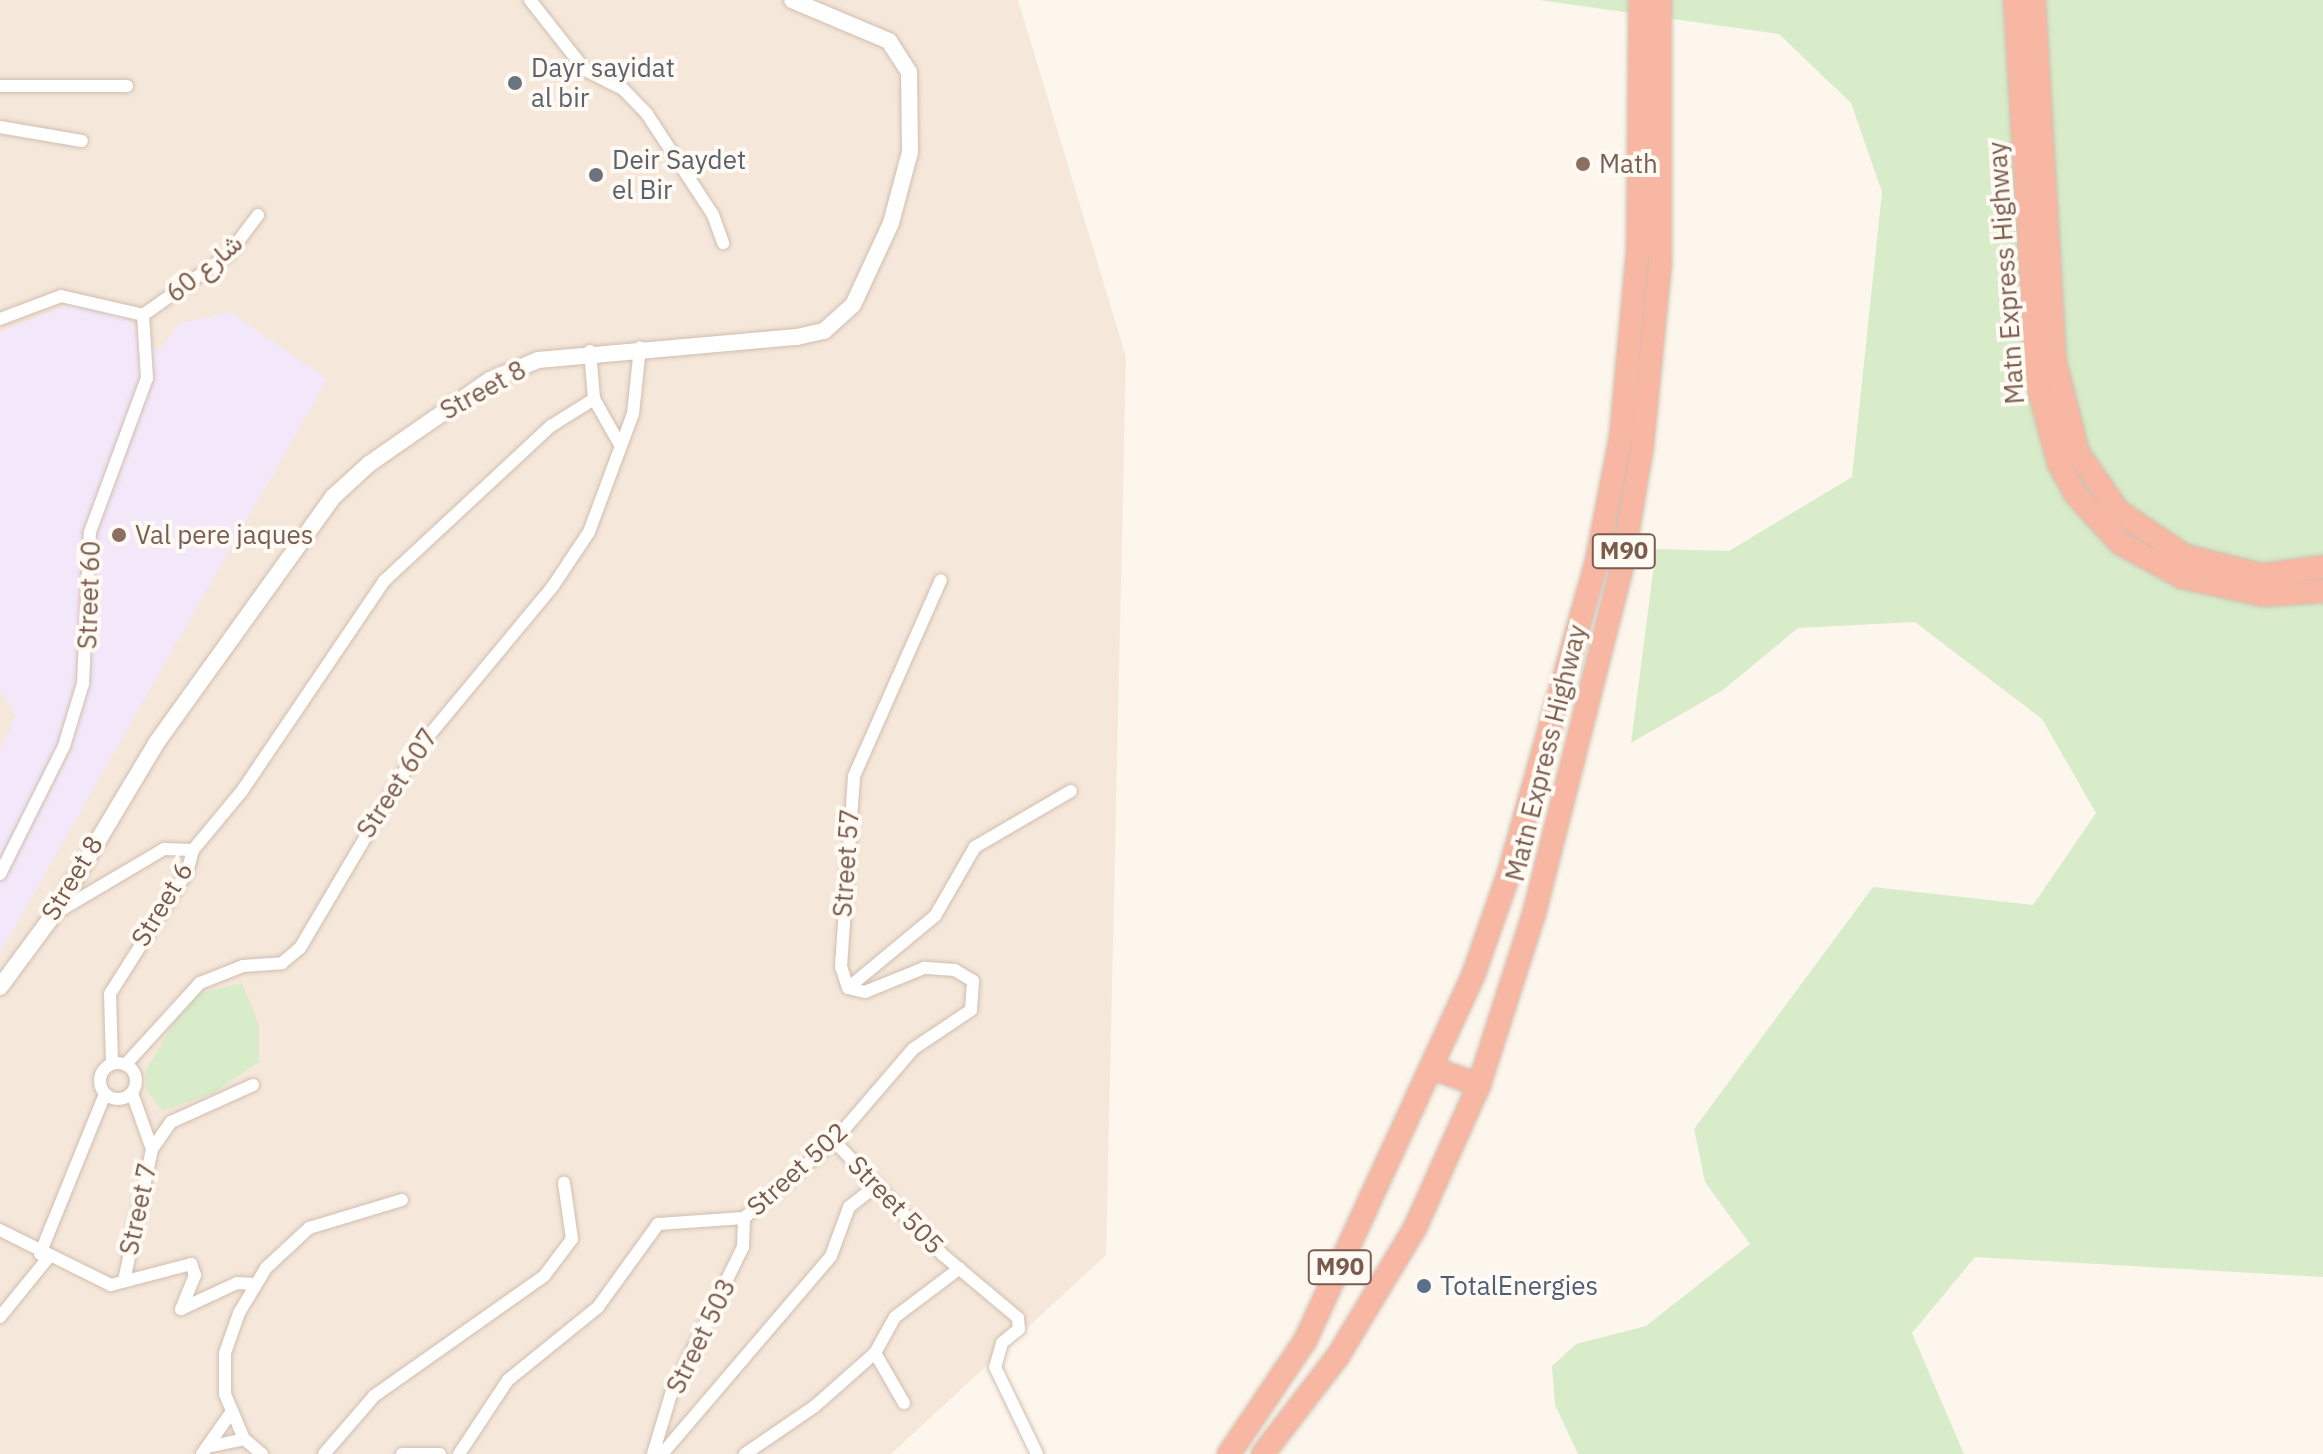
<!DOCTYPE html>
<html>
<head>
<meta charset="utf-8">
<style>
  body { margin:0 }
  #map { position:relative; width:2323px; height:1454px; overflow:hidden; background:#fdf6ec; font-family:"IBM Plex Sans",Vazirmatn,sans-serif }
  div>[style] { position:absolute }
  .residential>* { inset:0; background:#f5e8da }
  .education>* { inset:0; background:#f3e8fa }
  .green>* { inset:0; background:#d8ecc9 }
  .roads { filter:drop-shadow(0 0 2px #d1beb0) drop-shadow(0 0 2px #d1beb0) }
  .minor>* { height:12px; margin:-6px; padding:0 6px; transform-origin:6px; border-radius:6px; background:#fff }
  .minor>.ring { margin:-6px; padding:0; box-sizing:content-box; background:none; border:12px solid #fff; border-radius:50% }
  .tertiary>* { height:16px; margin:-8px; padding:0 8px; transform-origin:8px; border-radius:8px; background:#fff }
  .motorway>* { height:22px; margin:-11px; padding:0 11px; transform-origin:11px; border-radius:11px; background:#f7b7a3 }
  .dots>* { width:22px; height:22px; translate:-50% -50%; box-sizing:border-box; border:4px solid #fffaf3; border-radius:50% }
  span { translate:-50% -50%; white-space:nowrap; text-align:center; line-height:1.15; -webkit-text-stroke:8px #fffaf3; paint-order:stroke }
  .shield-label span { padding:2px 6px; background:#fffaf3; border:2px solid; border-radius:6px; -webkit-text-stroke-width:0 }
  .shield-label { font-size:24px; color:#7a5c4d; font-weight:700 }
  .worship-label { font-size:26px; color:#5b616d }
  .left { translate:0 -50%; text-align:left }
  .education-label { font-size:26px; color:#785e54 }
  .street-label { font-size:26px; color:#7a5c4d }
  .service-label { font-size:26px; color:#4e5e75 }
</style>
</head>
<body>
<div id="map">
  <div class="residential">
    <div style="clip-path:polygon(0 0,1018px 0,1126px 357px,1106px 1255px,891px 1454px,0 1454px)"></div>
  </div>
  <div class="education">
    <div style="clip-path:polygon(77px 301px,119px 311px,158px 351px,179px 324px,230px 312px,327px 379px,0 953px,0 750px,16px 715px,0 691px,0 332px)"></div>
  </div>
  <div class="green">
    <div style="clip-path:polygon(1539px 0,2323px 0,2323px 1277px,1975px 1257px,1912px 1333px,1964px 1454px,1578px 1454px,1555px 1405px,1552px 1366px,1576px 1344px,1646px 1326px,1750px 1244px,1705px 1182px,1694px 1129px,1873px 887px,2033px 905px,2096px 813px,2042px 719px,1915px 622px,1798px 628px,1723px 690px,1631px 743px,1656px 549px,1729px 551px,1852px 477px,1882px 192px,1851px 103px,1779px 34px)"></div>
    <div style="clip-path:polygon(242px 983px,259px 1024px,259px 1062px,213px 1093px,163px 1111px,147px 1091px,145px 1072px,176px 1019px,197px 994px)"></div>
  </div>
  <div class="roads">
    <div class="minor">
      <div style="left:530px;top:0;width:89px;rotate:51.8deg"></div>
      <div style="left:585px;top:70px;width:42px;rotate:26.6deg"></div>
      <div style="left:623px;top:89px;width:35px;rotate:46deg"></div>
      <div style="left:647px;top:114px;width:121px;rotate:56.8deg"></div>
      <div style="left:713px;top:215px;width:30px;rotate:70deg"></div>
      <div style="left:0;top:86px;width:127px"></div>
      <div style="left:0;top:127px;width:83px;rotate:9.7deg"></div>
      <div style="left:143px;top:315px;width:104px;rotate:-35.2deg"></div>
      <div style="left:228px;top:255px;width:50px;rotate:-53.1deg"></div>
      <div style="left:0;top:319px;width:65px;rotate:-20.7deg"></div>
      <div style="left:61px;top:296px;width:84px;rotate:13deg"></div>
      <div style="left:590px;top:351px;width:48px;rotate:85.2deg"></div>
      <div style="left:594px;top:399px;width:51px;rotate:60.4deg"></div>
      <div style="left:193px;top:850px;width:77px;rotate:-50.3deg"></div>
      <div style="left:242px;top:791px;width:254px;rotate:-55.9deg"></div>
      <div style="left:384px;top:581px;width:228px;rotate:-42.9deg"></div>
      <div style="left:551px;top:426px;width:51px;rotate:-32.1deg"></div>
      <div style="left:0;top:874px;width:143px;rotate:-63.4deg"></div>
      <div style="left:64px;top:746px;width:65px;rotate:-73deg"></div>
      <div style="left:83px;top:684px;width:152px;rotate:-87.4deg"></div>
      <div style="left:90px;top:532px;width:164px;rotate:-69.7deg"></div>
      <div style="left:147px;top:378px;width:63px;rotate:-93.6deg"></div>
      <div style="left:54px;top:914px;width:128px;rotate:-30.6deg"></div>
      <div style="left:164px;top:849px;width:29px;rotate:2deg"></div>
      <div style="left:193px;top:850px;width:23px;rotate:105deg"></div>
      <div style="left:187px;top:872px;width:144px;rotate:122.3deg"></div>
      <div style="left:110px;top:994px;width:69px;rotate:88.3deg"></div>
      <div style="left:848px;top:988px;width:113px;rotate:-39.6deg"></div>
      <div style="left:935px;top:916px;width:80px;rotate:-59.9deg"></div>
      <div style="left:975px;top:847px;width:111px;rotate:-30.3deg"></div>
      <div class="ring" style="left:100px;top:1063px;width:24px;height:24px"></div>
      <div style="left:126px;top:1064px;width:110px;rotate:-47.6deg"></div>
      <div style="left:200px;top:983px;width:46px;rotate:-21.6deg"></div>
      <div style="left:243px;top:966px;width:39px;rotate:-4deg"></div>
      <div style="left:282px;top:963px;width:23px;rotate:-40deg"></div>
      <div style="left:300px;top:948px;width:230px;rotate:-59.4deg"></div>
      <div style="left:417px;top:750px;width:213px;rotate:-50.3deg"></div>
      <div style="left:553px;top:586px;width:65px;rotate:-56.3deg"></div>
      <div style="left:589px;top:532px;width:126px;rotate:-69.6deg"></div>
      <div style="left:633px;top:414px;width:67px;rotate:-84deg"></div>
      <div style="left:834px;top:1141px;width:158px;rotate:46.3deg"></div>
      <div style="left:943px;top:1255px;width:98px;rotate:40deg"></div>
      <div style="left:1018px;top:1318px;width:11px;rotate:85deg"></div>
      <div style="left:1019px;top:1329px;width:22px;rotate:141deg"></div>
      <div style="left:1002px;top:1343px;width:25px;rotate:106deg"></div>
      <div style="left:995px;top:1367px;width:97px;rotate:64.2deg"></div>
      <div style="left:152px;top:1149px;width:33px;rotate:-55deg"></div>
      <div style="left:171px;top:1122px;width:90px;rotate:-24.3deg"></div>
      <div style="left:0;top:1230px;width:124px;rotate:26.4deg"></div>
      <div style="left:111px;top:1285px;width:83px;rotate:-14.7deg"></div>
      <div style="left:191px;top:1264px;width:12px;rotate:70deg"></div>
      <div style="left:195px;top:1275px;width:37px;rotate:112deg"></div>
      <div style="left:181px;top:1309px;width:62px;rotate:-24.9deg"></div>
      <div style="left:237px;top:1283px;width:18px;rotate:3deg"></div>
      <div style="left:40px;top:1254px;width:173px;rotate:-67.9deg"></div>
      <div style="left:124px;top:1281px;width:135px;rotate:-78deg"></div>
      <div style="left:152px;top:1149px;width:59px;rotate:-109.7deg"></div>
      <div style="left:0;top:1317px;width:76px;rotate:-50.9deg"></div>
      <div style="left:875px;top:1353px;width:58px;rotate:59.9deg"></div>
      <div style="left:207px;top:1447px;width:38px;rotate:-12deg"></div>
      <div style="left:202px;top:1454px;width:49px;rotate:-55deg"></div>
      <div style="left:262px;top:1454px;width:23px;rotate:-140deg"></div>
      <div style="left:244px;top:1439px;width:49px;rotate:-112.9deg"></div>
      <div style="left:225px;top:1394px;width:41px;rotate:-90deg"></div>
      <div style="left:225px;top:1353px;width:42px;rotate:-70.7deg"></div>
      <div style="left:239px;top:1313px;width:52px;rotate:-59deg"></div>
      <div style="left:266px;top:1268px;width:59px;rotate:-42.9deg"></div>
      <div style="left:309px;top:1228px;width:97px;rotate:-16.8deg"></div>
      <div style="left:324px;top:1454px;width:77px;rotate:-49.2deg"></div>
      <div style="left:374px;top:1396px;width:208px;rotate:-35.2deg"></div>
      <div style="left:544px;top:1276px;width:46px;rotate:-52.9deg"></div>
      <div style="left:572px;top:1239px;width:57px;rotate:-98.1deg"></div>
      <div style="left:402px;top:1454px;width:38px"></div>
      <div style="left:459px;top:1454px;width:89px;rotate:-56.5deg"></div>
      <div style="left:508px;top:1380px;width:116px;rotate:-39deg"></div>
      <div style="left:598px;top:1307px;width:102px;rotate:-54.1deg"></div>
      <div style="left:658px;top:1224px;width:86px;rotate:-4deg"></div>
      <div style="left:744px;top:1218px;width:118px;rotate:-40.5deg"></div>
      <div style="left:834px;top:1141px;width:121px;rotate:-49.3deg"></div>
      <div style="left:913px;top:1049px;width:70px;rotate:-33.9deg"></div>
      <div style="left:971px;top:1010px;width:29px;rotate:-86deg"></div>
      <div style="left:973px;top:981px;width:21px;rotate:-149deg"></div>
      <div style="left:955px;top:970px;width:31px;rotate:-176deg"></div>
      <div style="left:924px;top:968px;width:64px;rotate:157.9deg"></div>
      <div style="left:865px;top:992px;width:17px;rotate:-167deg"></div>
      <div style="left:848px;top:988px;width:22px;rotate:-108deg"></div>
      <div style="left:841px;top:967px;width:191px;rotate:-86.1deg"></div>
      <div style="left:854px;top:776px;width:214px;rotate:-66.1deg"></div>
      <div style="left:653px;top:1454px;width:63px;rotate:-73.3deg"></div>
      <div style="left:671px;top:1394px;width:164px;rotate:-63.9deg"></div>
      <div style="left:743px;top:1247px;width:29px;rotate:-88deg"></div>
      <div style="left:662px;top:1454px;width:260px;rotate:-49.5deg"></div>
      <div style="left:831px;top:1256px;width:52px;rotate:-69.8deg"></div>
      <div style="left:849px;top:1207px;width:36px;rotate:-38deg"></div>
      <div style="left:745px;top:1454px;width:85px;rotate:-34.4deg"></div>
      <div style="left:815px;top:1406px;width:80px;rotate:-41.5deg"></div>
      <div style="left:875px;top:1353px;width:41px;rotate:-60.9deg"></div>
      <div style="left:895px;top:1317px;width:81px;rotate:-37deg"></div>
    </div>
    <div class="tertiary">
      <div style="left:0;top:987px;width:91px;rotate:-53.5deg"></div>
      <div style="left:54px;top:914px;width:200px;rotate:-59.1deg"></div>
      <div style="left:157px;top:742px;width:302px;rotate:-54.3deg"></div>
      <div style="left:333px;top:497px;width:49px;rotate:-42.5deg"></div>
      <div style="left:369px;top:464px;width:147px;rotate:-34.8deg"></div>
      <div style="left:490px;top:380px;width:52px;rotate:-22.6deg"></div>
      <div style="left:538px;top:360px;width:260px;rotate:-5.1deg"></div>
      <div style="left:797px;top:337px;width:28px;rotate:-13deg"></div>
      <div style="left:824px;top:331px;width:39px;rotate:-42deg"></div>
      <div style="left:853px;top:305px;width:90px;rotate:-65.1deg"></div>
      <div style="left:891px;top:223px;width:73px;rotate:-75deg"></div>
      <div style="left:910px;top:152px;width:80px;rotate:-90.7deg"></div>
      <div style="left:909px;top:72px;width:37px;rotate:-123deg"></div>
      <div style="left:889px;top:41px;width:105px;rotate:-157.1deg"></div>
    </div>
    <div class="motorway">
      <div style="left:2015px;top:0;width:387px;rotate:86.6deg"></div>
      <div style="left:2038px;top:386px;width:81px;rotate:74.9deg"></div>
      <div style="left:2059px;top:464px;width:35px;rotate:61deg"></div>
      <div style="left:2076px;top:495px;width:65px;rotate:47.5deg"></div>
      <div style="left:2120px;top:543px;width:71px;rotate:28.7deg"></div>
      <div style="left:2182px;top:577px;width:83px;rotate:12.5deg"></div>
      <div style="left:2263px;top:595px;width:60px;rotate:-3.8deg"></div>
      <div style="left:2034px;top:0;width:363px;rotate:86.7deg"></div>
      <div style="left:2055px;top:362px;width:94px;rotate:75.8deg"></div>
      <div style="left:2078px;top:453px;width:70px;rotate:55.4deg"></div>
      <div style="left:2118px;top:511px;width:81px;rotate:33.9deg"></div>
      <div style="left:2185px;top:556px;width:79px;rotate:13.9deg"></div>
      <div style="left:2262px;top:575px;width:62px;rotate:-7.5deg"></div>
      <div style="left:1432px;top:1068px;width:50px;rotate:19.9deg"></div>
      <div style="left:1229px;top:1454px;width:136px;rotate:-56.1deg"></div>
      <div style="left:1305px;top:1341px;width:405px;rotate:-65.3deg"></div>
      <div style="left:1474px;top:973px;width:109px;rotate:-70.7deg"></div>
      <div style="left:1510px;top:870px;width:317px;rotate:-74.3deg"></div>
      <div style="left:1596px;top:565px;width:131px;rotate:-79deg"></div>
      <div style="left:1621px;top:436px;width:188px;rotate:-84.8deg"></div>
      <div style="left:1638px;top:249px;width:249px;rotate:-89.5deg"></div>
      <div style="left:1263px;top:1454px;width:123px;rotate:-52.6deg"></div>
      <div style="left:1338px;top:1356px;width:149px;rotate:-59deg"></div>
      <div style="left:1415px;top:1228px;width:157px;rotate:-65.9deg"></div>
      <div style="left:1479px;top:1085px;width:180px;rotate:-72.2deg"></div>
      <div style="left:1534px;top:914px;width:354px;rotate:-75.8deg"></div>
      <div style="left:1621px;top:571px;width:126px;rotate:-80.4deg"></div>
      <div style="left:1642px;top:447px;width:184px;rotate:-84.4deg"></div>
      <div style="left:1660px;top:264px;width:264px;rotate:-90deg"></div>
    </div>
  </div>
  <div class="dots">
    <div style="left:515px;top:83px;background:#6b7280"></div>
    <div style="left:1583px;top:164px;background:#8d6e63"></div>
    <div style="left:596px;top:175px;background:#6b7280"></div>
    <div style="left:119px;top:535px;background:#8d6e63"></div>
    <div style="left:1424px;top:1286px;background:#5c6f8a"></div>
  </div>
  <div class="shield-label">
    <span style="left:1624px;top:551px">M90</span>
    <span style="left:1340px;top:1267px">M90</span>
  </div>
  <div class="worship-label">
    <span class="left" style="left:531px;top:83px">Dayr sayidat<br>al bir</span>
    <span class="left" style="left:612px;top:175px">Deir Saydet<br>el Bir</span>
  </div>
  <div class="education-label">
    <span class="left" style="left:1599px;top:164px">Math</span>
    <span class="left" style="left:135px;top:535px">Val pere jaques</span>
  </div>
  <div class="street-label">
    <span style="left:204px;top:268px;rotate:-40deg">شارع 60</span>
    <span style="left:2006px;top:273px;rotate:-94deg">Matn Express Highway</span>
    <span style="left:483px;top:390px;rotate:-29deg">Street 8</span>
    <span style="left:89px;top:595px;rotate:-88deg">Street 60</span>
    <span style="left:1546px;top:753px;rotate:-76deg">Matn Express Highway</span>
    <span style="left:397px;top:783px;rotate:-57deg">Street 607</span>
    <span style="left:846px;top:863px;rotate:-86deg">Street 57</span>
    <span style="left:72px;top:878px;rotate:-59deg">Street 8</span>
    <span style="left:162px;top:904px;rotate:-59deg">Street 6</span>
    <span style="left:797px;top:1169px;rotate:-42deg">Street 502</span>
    <span style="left:896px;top:1205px;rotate:46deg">Street 505</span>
    <span style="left:138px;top:1209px;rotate:-78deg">Street 7</span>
    <span style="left:701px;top:1336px;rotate:-64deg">Street 503</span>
  </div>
  <div class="service-label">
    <span class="left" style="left:1440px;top:1286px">TotalEnergies</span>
  </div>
</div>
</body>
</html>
